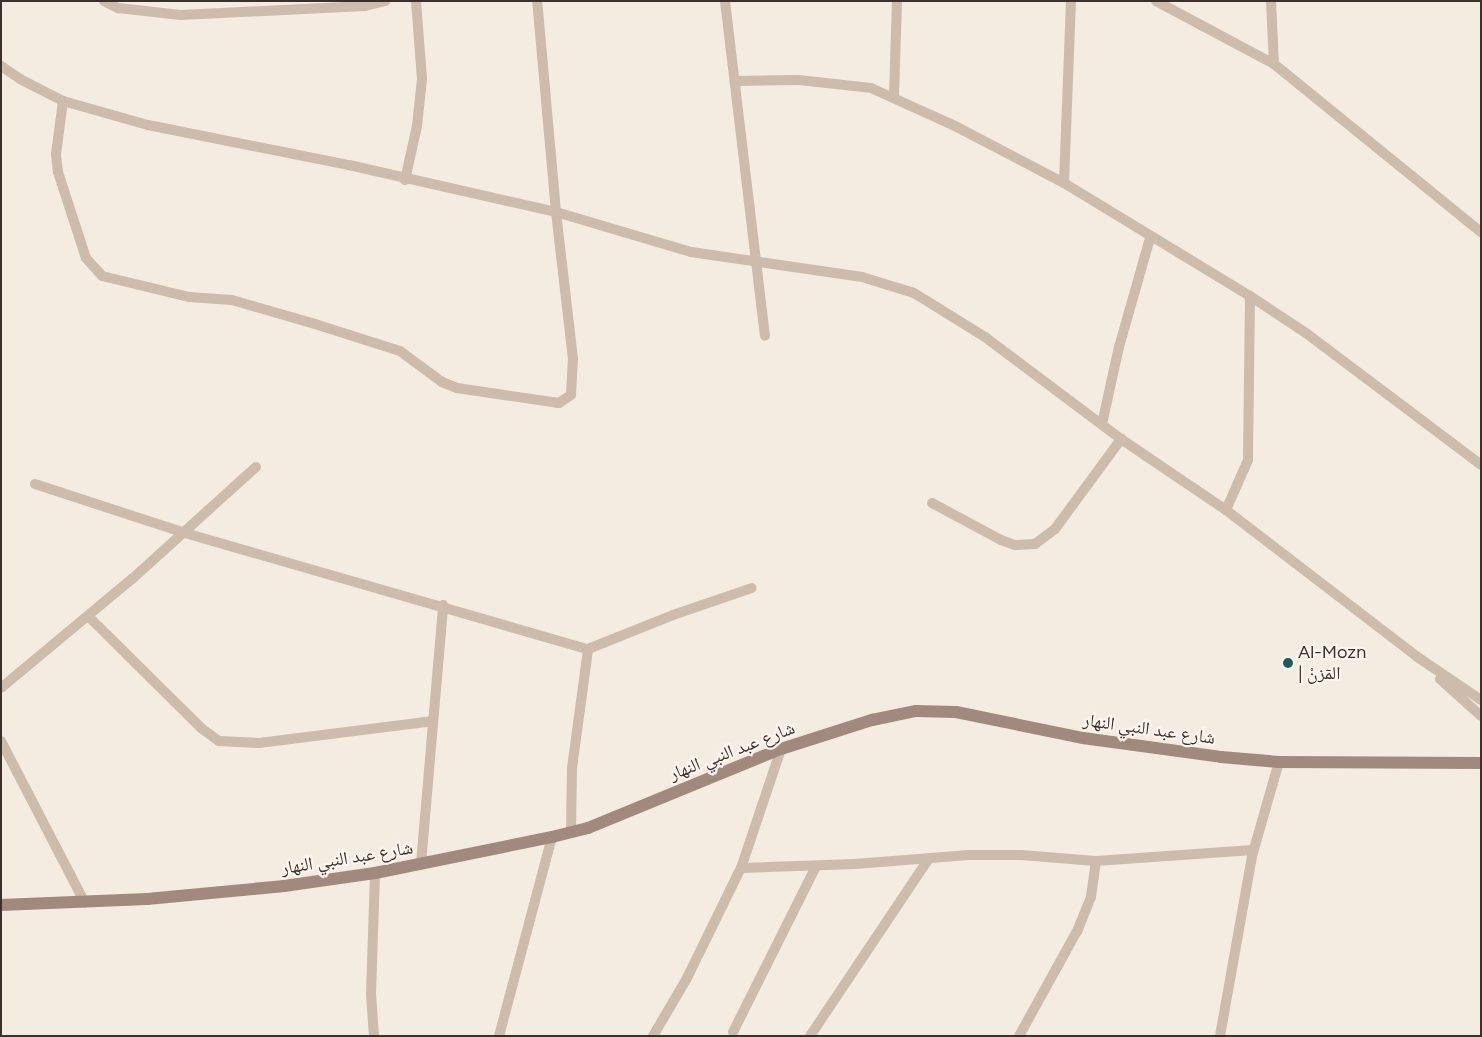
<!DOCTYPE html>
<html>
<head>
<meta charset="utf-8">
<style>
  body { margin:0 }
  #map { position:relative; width:1482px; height:1037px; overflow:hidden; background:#f4ebe1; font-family:Figtree,"Noto Naskh Arabic",sans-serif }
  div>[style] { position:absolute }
  .street>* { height:10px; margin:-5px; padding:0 5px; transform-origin:5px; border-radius:5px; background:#cdbbac }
  .secondary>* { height:12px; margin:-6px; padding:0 6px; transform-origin:6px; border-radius:6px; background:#a18a7d }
  .dots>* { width:14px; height:14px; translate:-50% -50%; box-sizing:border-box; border:2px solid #fbf5ee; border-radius:50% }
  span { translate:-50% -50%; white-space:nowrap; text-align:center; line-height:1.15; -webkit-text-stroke:4.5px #fbf5ee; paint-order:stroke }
  .poi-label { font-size:18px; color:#3b302b }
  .left { translate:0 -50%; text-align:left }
  .street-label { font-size:18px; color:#3b302b }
  .frame { position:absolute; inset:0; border:2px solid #3b302b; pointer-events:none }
</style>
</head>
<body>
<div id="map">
  <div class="street">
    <div style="left:104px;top:1px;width:16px;rotate:27deg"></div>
    <div style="left:118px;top:8px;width:63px;rotate:6.3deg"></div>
    <div style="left:181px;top:15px;width:184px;rotate:-2.8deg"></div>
    <div style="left:365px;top:6px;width:21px;rotate:-14deg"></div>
    <div style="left:725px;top:1px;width:337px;rotate:83.2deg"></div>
    <div style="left:1156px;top:1px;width:134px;rotate:28.1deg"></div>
    <div style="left:1274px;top:64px;width:267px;rotate:39.1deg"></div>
    <div style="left:1271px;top:1px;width:63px;rotate:87.3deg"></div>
    <div style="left:1px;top:66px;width:23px;rotate:34deg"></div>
    <div style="left:20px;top:79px;width:48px;rotate:27.1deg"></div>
    <div style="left:63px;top:101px;width:88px;rotate:15.8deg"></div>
    <div style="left:148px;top:125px;width:205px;rotate:11.3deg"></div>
    <div style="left:349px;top:165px;width:212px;rotate:12.8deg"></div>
    <div style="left:556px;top:212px;width:141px;rotate:16.5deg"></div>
    <div style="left:691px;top:252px;width:173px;rotate:8.3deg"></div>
    <div style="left:862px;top:277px;width:54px;rotate:17.1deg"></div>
    <div style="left:914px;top:293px;width:84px;rotate:31.8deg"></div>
    <div style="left:985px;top:337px;width:170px;rotate:36.9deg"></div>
    <div style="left:1121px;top:439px;width:127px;rotate:34.1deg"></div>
    <div style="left:1226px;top:510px;width:240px;rotate:37.5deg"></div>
    <div style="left:1416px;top:656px;width:78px;rotate:34.1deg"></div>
    <div style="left:737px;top:81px;width:62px;rotate:-0.9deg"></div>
    <div style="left:799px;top:80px;width:72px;rotate:6.3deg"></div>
    <div style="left:871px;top:88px;width:92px;rotate:24.3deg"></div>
    <div style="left:955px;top:126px;width:123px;rotate:27.6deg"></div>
    <div style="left:1064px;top:183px;width:218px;rotate:31.3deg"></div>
    <div style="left:1250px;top:296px;width:67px;rotate:33.5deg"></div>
    <div style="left:1306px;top:333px;width:219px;rotate:37deg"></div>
    <div style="left:894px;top:96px;width:95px;rotate:-88.2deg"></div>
    <div style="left:63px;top:101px;width:53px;rotate:97.5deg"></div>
    <div style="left:56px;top:154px;width:18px;rotate:84deg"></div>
    <div style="left:58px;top:172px;width:90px;rotate:72deg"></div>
    <div style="left:86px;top:258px;width:24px;rotate:48deg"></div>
    <div style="left:102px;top:276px;width:89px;rotate:13.6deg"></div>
    <div style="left:189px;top:297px;width:43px;rotate:4deg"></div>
    <div style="left:232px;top:300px;width:86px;rotate:16.1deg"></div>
    <div style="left:315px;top:324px;width:89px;rotate:17.6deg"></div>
    <div style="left:400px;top:351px;width:52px;rotate:36.4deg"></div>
    <div style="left:442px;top:382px;width:16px;rotate:22deg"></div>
    <div style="left:457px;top:388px;width:103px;rotate:8.4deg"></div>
    <div style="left:559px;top:403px;width:14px;rotate:-34deg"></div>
    <div style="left:571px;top:395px;width:36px;rotate:-87deg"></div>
    <div style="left:573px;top:359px;width:148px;rotate:-96.6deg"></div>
    <div style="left:556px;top:212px;width:212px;rotate:-95.1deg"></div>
    <div style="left:405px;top:180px;width:55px;rotate:-77.5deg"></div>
    <div style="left:417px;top:126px;width:47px;rotate:-83.9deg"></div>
    <div style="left:422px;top:79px;width:78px;rotate:-94.4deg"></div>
    <div style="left:1064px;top:183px;width:182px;rotate:-87.8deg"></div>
    <div style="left:1102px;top:424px;width:79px;rotate:-77.6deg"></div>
    <div style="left:1119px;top:347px;width:113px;rotate:-74.1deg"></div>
    <div style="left:35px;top:484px;width:158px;rotate:18.1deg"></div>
    <div style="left:185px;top:533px;width:419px;rotate:16.1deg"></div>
    <div style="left:588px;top:649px;width:92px;rotate:-21.8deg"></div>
    <div style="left:673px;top:615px;width:83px;rotate:-18.9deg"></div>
    <div style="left:932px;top:503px;width:78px;rotate:28.2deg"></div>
    <div style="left:1001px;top:540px;width:15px;rotate:20deg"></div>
    <div style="left:1015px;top:545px;width:20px;rotate:-3deg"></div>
    <div style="left:1035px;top:544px;width:25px;rotate:-37deg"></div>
    <div style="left:1055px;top:529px;width:112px;rotate:-53.7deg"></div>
    <div style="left:1226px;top:510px;width:55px;rotate:-66.3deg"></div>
    <div style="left:1248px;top:460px;width:164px;rotate:-89.3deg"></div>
    <div style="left:88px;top:616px;width:159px;rotate:44.7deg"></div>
    <div style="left:201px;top:728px;width:22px;rotate:36deg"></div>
    <div style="left:219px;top:741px;width:40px;rotate:2.9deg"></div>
    <div style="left:259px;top:743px;width:174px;rotate:-7.2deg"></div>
    <div style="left:1440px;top:679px;width:55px;rotate:42.1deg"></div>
    <div style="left:1px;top:688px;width:170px;rotate:-39.8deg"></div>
    <div style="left:132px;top:579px;width:167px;rotate:-42.1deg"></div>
    <div style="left:1px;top:741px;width:182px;rotate:62.6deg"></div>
    <div style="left:571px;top:832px;width:64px;rotate:-89.1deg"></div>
    <div style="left:572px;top:768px;width:120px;rotate:-82.3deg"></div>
    <div style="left:1096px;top:861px;width:157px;rotate:-4deg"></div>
    <div style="left:421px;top:864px;width:260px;rotate:-85.1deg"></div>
    <div style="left:741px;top:868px;width:114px;rotate:-2deg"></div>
    <div style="left:855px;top:864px;width:114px;rotate:-4.5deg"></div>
    <div style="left:969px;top:855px;width:52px"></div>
    <div style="left:1021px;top:855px;width:75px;rotate:4.6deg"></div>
    <div style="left:1096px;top:861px;width:36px;rotate:98deg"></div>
    <div style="left:1091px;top:897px;width:37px;rotate:112deg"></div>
    <div style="left:1077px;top:931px;width:120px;rotate:118.9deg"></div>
    <div style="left:733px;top:1032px;width:186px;rotate:-63.4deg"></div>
    <div style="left:374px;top:1036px;width:42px;rotate:-94.1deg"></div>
    <div style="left:371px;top:994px;width:121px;rotate:-88.1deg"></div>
    <div style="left:499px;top:1036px;width:206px;rotate:-75.1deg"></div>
    <div style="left:653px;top:1036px;width:67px;rotate:-59.6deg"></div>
    <div style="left:687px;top:978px;width:123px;rotate:-63.9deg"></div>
    <div style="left:741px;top:868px;width:126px;rotate:-71.4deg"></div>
    <div style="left:810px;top:1036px;width:214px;rotate:-56.2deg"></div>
    <div style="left:1220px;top:1036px;width:183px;rotate:-79.9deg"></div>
    <div style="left:1252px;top:856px;width:98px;rotate:-74deg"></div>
  </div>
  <div class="secondary">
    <div style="left:1px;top:905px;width:146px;rotate:-2.4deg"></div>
    <div style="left:147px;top:899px;width:138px;rotate:-5.4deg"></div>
    <div style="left:284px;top:886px;width:92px;rotate:-8.1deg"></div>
    <div style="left:375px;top:873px;width:181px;rotate:-11.5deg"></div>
    <div style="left:552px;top:837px;width:37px;rotate:-14deg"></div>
    <div style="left:588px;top:828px;width:209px;rotate:-22.3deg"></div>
    <div style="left:781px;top:749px;width:96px;rotate:-17.7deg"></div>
    <div style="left:872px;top:720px;width:45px;rotate:-11.6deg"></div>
    <div style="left:916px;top:711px;width:40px;rotate:1.4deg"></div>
    <div style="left:956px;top:712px;width:130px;rotate:11.6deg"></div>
    <div style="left:1083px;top:738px;width:139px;rotate:7.8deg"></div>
    <div style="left:1221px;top:757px;width:58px;rotate:4.9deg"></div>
    <div style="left:1279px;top:762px;width:202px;rotate:0.3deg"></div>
  </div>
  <div class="dots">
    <div style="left:1288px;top:663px;background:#1f5a5e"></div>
  </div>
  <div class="poi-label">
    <span class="left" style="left:1298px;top:663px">Al-Mozn<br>| المٓزنْ</span>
  </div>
  <div class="street-label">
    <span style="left:1149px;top:729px;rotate:8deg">شارع عبد النبي النهار</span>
    <span style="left:732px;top:751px;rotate:-21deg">شارع عبد النبي النهار</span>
    <span style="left:347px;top:858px;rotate:-9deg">شارع عبد النبي النهار</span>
  </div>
  <div class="frame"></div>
</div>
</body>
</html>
